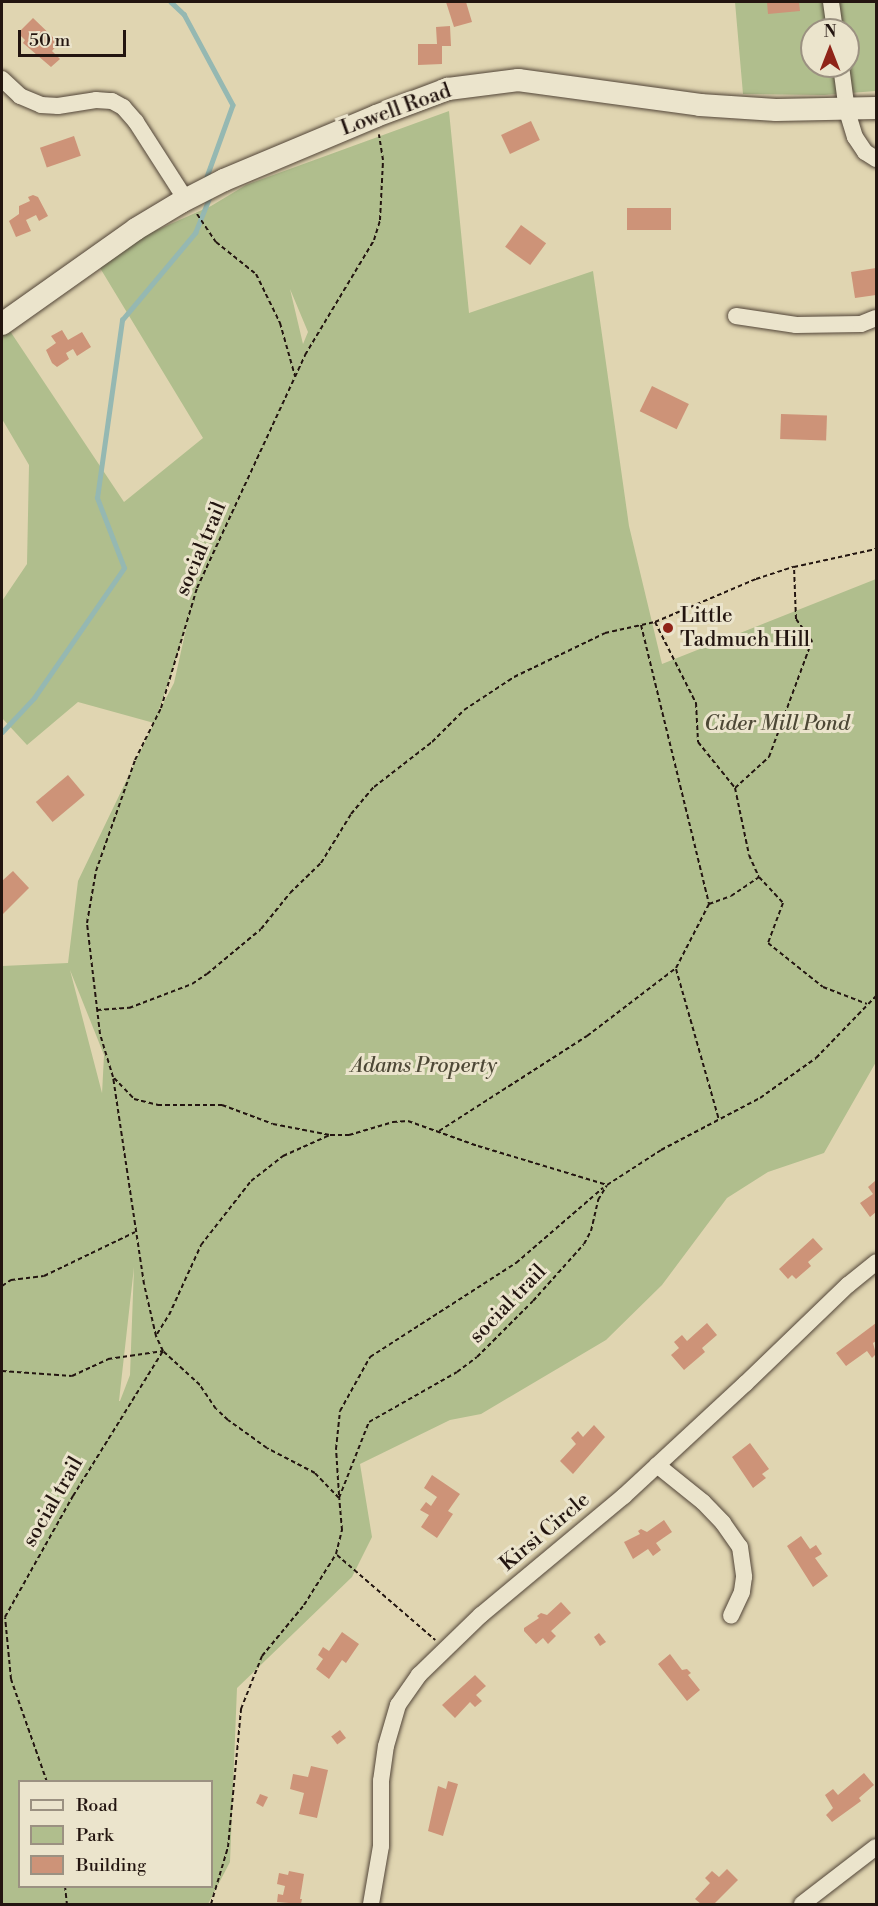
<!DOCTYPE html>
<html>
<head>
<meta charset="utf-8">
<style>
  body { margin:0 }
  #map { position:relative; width:878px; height:1906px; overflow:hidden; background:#e0d5b1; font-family:"Libre Bodoni",serif }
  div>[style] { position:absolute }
  .green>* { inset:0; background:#b0be8d }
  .stream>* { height:4.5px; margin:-2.25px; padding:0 2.25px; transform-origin:2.25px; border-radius:2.25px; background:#95b8b2 }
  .building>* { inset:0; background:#cd9378; transform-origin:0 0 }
  .path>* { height:2px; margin-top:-1px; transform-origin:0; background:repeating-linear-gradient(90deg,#231510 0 4.5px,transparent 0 7.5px) }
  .roads { filter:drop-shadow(0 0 2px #524538) drop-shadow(0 0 2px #524538) }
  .street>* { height:16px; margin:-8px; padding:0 8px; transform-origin:8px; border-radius:8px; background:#ebe4cc }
  .secondary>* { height:22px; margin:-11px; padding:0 11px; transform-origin:11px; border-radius:11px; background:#ebe4cc }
  .dots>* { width:16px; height:16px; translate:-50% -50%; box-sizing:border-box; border:3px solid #ebe4cc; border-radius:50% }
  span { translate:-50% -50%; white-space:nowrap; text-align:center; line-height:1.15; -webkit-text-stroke:6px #ebe4cc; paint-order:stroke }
  .street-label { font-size:21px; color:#231510 }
  .poi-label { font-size:21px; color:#231510 }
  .left { translate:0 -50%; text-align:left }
  .park-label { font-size:21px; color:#4d4836; font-style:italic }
  .frame { position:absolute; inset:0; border:3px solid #231510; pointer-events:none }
  .legend { position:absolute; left:18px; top:1780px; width:195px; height:108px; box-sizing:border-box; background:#ebe4cc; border:2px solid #9b9181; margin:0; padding:8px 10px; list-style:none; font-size:18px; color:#231510 }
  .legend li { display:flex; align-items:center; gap:12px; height:30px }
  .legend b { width:30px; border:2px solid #9b9181 }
  .north { position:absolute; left:800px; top:18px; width:60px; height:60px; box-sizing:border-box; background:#ebe4cc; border:2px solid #9b9181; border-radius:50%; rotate:0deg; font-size:16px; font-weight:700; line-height:24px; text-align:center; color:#231510 }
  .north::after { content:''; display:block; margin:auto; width:21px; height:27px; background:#8f2418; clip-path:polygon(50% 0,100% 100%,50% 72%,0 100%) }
  .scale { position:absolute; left:18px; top:30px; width:108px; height:27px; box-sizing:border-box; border:3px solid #231510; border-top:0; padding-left:8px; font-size:18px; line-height:21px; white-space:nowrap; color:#231510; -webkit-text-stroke:4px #ebe4cc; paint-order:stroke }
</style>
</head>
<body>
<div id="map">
  <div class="green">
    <div style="clip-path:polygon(evenodd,735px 2px,876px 2px,876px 91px,824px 95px,743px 94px,735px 2px,812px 30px,848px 30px,848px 66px,812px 66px,812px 30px)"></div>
    <div style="clip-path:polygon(evenodd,449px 111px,469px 313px,593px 271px,629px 526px,662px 664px,876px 579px,876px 1062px,824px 1153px,768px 1172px,727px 1198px,662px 1285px,606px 1340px,481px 1414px,450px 1420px,360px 1464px,372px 1537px,352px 1577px,237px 1688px,230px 1862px,208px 1904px,2px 1904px,2px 966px,68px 963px,78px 881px,154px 723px,78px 702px,27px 745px,2px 718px,2px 601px,27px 564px,29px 465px,2px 419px,2px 324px,4px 322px,124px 502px,203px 438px,94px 258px,211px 206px,246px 185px,449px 111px,290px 289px,308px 332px,303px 344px,290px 289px,449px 111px,188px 620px,174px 683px,157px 715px,171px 675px,188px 620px,449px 111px,70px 970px,104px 1055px,102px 1094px,102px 1093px,70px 970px,449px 111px,134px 1267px,130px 1375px,120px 1401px,119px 1401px,134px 1267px,449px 111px,20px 1782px,212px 1782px,212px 1886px,20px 1886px,20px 1782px)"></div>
  </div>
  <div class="stream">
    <div style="left:171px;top:2px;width:18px;rotate:43deg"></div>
    <div style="left:184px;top:14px;width:103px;rotate:61.7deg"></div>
    <div style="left:233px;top:105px;width:77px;rotate:109.9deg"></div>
    <div style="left:2px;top:732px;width:47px;rotate:-46.7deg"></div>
    <div style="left:34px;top:698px;width:158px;rotate:-55.3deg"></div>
    <div style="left:124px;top:568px;width:75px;rotate:-111.1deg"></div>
    <div style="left:97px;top:498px;width:180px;rotate:-82deg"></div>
    <div style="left:122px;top:320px;width:114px;rotate:-50deg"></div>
    <div style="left:195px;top:233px;width:37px;rotate:-68deg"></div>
  </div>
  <div class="building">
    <div style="clip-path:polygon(446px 2px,466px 2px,472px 22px,454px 27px)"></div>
    <div style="clip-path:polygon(767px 2px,799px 2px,800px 11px,768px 14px)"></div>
    <div style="clip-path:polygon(33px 18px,59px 43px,52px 51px,60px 59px,51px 67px,23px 43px,25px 40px,18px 33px)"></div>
    <div style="clip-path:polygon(450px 26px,451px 46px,442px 46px,442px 64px,418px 65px,418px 44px,437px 44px,436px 27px)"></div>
    <div style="left:531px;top:121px;width:21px;height:33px;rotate:65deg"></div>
    <div style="left:74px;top:136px;width:21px;height:36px;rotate:71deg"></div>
    <div style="clip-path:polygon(33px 195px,38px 197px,48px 216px,39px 221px,36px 215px,26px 220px,31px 231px,16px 237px,9px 221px,19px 214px,19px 206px,30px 201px,28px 197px)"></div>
    <div style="left:671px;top:208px;width:22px;height:44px;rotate:90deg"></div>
    <div style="left:521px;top:225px;width:31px;height:27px;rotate:36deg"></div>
    <div style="clip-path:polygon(876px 268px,876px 295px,855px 298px,851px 272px)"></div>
    <div style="clip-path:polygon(62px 330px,68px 340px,82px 332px,91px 347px,77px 356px,73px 349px,66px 353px,69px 359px,57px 367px,52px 363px,46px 350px,56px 343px,51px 336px)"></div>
    <div style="left:652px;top:386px;width:41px;height:28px;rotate:26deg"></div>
    <div style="left:781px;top:414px;width:46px;height:25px;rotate:2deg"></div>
    <div style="left:68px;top:775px;width:26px;height:42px;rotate:50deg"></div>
    <div style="clip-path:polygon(13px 871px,29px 888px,2px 915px,2px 881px)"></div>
    <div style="clip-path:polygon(875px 1181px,876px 1212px,870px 1217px,860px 1203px,873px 1194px,868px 1187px)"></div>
    <div style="clip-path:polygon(813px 1238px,823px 1249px,808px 1262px,811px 1266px,796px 1279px,792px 1275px,788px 1279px,779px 1269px)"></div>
    <div style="clip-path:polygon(707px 1323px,717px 1335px,702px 1348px,705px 1352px,684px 1370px,671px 1355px,679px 1348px,674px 1342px,682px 1335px,687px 1341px)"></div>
    <div style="clip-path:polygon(876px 1323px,876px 1341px,873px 1343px,876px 1354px,872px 1358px,867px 1351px,846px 1366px,836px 1353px)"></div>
    <div style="clip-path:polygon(594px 1425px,605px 1437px,573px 1474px,560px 1461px,576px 1444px,571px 1438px,578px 1431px,583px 1437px)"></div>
    <div style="clip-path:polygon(750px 1443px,769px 1469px,762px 1474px,766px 1478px,753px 1488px,732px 1457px)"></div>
    <div style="clip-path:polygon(432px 1475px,460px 1494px,448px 1511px,453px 1514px,437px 1538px,421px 1527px,429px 1515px,420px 1510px,426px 1502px,431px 1506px,437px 1497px,424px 1488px)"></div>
    <div style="clip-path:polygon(664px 1520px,672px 1532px,656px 1543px,661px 1550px,653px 1556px,648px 1549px,633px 1559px,624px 1542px,640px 1534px,638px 1531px,641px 1529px,647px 1532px)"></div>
    <div style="clip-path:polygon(801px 1536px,810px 1549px,816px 1545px,822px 1554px,815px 1558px,828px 1576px,813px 1587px,787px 1546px)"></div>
    <div style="clip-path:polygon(561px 1602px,571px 1613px,551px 1631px,556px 1636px,548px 1644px,543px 1638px,536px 1644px,524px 1631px,524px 1628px,539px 1618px,537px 1616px,541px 1613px,547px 1615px)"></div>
    <div style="clip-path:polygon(342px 1632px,359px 1644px,346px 1663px,342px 1660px,329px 1679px,316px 1669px,323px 1659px,318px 1655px,323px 1647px,329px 1651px)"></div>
    <div style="clip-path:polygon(599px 1633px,606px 1642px,600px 1646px,594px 1637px)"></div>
    <div style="clip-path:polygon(670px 1654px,682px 1670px,687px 1669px,691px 1673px,688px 1675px,700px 1690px,687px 1701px,658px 1664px)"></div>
    <div style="clip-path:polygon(475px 1675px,486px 1686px,476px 1695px,482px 1701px,475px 1707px,470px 1702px,455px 1718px,442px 1705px)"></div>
    <div style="left:340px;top:1730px;width:10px;height:11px;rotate:53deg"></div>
    <div style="clip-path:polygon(311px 1766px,328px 1770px,317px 1818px,299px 1814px,304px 1793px,290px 1789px,293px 1774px,308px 1777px)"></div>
    <div style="clip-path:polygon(864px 1773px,874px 1785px,859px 1798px,861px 1801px,832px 1822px,826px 1815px,833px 1808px,825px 1795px,833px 1789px,838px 1795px)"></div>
    <div style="clip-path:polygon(448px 1781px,458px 1784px,443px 1836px,428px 1831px,438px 1786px,446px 1789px)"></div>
    <div style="clip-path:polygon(260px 1794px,268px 1797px,263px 1807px,256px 1803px)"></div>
    <div style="clip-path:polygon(727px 1869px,738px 1880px,714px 1904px,701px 1904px,695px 1899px,710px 1883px,705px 1878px,712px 1871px,719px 1877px)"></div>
    <div style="clip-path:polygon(289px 1871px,304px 1874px,300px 1899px,302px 1899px,301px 1904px,277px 1902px,278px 1894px,283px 1895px,285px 1886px,277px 1884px,279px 1873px,288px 1875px)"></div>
  </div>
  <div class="path">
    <div style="left:197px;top:214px;width:34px;rotate:56deg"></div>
    <div style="left:216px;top:242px;width:51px;rotate:38.7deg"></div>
    <div style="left:256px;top:274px;width:55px;rotate:63.9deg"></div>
    <div style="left:280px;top:323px;width:55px;rotate:74.2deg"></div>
    <div style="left:655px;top:622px;width:91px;rotate:63.2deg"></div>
    <div style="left:696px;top:703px;width:39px;rotate:87deg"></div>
    <div style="left:698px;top:742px;width:59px;rotate:51.2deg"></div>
    <div style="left:735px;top:788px;width:68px;rotate:78.2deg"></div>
    <div style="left:749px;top:855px;width:24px;rotate:66deg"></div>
    <div style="left:759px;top:877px;width:35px;rotate:47deg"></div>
    <div style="left:783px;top:903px;width:43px;rotate:110.6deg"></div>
    <div style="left:768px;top:943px;width:70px;rotate:38.7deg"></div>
    <div style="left:823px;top:987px;width:47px;rotate:21.1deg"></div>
    <div style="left:641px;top:625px;width:287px;rotate:76.3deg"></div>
    <div style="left:735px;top:788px;width:46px;rotate:-42.4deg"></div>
    <div style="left:769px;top:757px;width:124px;rotate:-69.7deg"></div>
    <div style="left:812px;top:641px;width:27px;rotate:-126deg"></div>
    <div style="left:796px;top:619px;width:52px;rotate:-92.2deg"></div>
    <div style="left:709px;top:904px;width:23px;rotate:-20deg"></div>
    <div style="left:731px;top:896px;width:34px;rotate:-34deg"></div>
    <div style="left:676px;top:969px;width:157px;rotate:74.1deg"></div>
    <div style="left:97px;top:1010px;width:32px;rotate:-4deg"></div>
    <div style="left:129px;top:1008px;width:67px;rotate:-20.9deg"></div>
    <div style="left:192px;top:984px;width:18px;rotate:-34deg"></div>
    <div style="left:207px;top:974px;width:70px;rotate:-39.8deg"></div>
    <div style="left:261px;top:929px;width:46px;rotate:-51.1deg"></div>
    <div style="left:290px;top:893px;width:43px;rotate:-44.1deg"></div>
    <div style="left:321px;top:863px;width:57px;rotate:-58.5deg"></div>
    <div style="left:351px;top:814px;width:35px;rotate:-50deg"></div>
    <div style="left:374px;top:787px;width:73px;rotate:-37.8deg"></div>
    <div style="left:432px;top:742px;width:45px;rotate:-45deg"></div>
    <div style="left:464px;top:710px;width:60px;rotate:-33.4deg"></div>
    <div style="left:514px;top:677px;width:101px;rotate:-25.8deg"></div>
    <div style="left:605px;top:633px;width:51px;rotate:-12.4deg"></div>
    <div style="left:655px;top:622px;width:110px;rotate:-23.1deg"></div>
    <div style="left:756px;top:579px;width:40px;rotate:-18deg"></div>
    <div style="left:794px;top:567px;width:84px;rotate:-12.4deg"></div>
    <div style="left:114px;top:1078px;width:29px;rotate:46deg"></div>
    <div style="left:134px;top:1099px;width:25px;rotate:14deg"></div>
    <div style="left:158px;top:1105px;width:64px"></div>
    <div style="left:222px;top:1105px;width:54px;rotate:20.4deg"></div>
    <div style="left:273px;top:1124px;width:58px;rotate:10.9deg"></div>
    <div style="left:330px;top:1135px;width:19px"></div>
    <div style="left:349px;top:1135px;width:46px;rotate:-16.5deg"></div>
    <div style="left:393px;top:1122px;width:15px;rotate:-4deg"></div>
    <div style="left:408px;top:1121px;width:74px;rotate:19.7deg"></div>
    <div style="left:478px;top:1146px;width:135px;rotate:16.8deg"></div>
    <div style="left:439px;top:1131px;width:176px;rotate:-32.7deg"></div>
    <div style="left:587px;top:1036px;width:112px;rotate:-37.4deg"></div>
    <div style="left:676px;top:968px;width:72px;rotate:-62.7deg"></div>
    <div style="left:2px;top:1286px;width:11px;rotate:-34deg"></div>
    <div style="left:11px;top:1280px;width:33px;rotate:-7deg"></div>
    <div style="left:44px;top:1276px;width:101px;rotate:-25.8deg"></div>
    <div style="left:157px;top:1334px;width:22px;rotate:-58deg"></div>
    <div style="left:169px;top:1315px;width:77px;rotate:-65.4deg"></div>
    <div style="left:201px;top:1245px;width:81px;rotate:-52deg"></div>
    <div style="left:251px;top:1181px;width:41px;rotate:-38deg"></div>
    <div style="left:283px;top:1156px;width:51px;rotate:-24.1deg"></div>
    <div style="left:2px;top:1371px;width:70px;rotate:4.1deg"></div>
    <div style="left:72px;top:1376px;width:40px;rotate:-25deg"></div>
    <div style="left:108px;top:1359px;width:56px;rotate:-8.3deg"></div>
    <div style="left:339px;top:1495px;width:46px;rotate:-93.7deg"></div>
    <div style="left:336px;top:1449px;width:38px;rotate:-84deg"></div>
    <div style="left:340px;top:1411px;width:62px;rotate:-60.9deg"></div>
    <div style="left:370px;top:1357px;width:174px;rotate:-32.8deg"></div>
    <div style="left:516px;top:1263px;width:115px;rotate:-40.8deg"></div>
    <div style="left:339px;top:1498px;width:35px;rotate:-134deg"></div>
    <div style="left:315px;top:1473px;width:54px;rotate:-152.5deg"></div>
    <div style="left:267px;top:1448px;width:48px;rotate:-144.3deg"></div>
    <div style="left:228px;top:1420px;width:16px;rotate:-137deg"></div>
    <div style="left:216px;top:1409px;width:29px;rotate:-124deg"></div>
    <div style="left:200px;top:1385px;width:50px;rotate:-137.4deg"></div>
    <div style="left:163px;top:1351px;width:17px;rotate:-115deg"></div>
    <div style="left:156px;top:1336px;width:53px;rotate:-103deg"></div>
    <div style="left:144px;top:1284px;width:209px;rotate:-98.5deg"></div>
    <div style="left:113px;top:1077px;width:45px;rotate:-106.8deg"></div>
    <div style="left:100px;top:1034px;width:112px;rotate:-96.7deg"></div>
    <div style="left:87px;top:923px;width:53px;rotate:-80.2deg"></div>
    <div style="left:96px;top:871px;width:118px;rotate:-70.6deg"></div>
    <div style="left:135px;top:760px;width:58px;rotate:-63.4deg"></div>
    <div style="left:161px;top:708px;width:125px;rotate:-73.3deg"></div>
    <div style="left:197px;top:588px;width:257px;rotate:-65.1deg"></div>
    <div style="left:305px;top:355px;width:134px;rotate:-59deg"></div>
    <div style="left:374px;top:240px;width:21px;rotate:-73deg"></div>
    <div style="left:380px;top:220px;width:60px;rotate:-87.1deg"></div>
    <div style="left:383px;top:160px;width:26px;rotate:-99deg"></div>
    <div style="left:337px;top:1555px;width:130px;rotate:40.9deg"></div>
    <div style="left:47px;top:1782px;width:109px;rotate:-109.3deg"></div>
    <div style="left:11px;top:1679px;width:62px;rotate:-95.5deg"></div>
    <div style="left:5px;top:1617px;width:139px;rotate:-60.7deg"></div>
    <div style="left:73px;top:1496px;width:171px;rotate:-58.2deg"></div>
    <div style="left:65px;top:1886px;width:18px;rotate:84deg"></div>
    <div style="left:211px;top:1904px;width:59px;rotate:-73.4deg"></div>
    <div style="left:228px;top:1847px;width:139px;rotate:-84.6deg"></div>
    <div style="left:241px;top:1709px;width:57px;rotate:-68.4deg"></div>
    <div style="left:262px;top:1656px;width:66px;rotate:-50.5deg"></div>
    <div style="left:304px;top:1605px;width:60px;rotate:-57.9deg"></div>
    <div style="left:336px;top:1554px;width:25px;rotate:-76deg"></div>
    <div style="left:342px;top:1530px;width:32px;rotate:-95deg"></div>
    <div style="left:339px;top:1498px;width:82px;rotate:-68.5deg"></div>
    <div style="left:369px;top:1422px;width:101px;rotate:-29.6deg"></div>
    <div style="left:457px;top:1372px;width:25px;rotate:-37deg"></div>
    <div style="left:477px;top:1357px;width:79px;rotate:-45deg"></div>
    <div style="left:533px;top:1301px;width:76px;rotate:-48.2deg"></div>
    <div style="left:584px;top:1244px;width:15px;rotate:-62deg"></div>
    <div style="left:591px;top:1231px;width:32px;rotate:-77deg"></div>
    <div style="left:598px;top:1200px;width:17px;rotate:-59deg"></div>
    <div style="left:607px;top:1185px;width:64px;rotate:-32.9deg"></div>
    <div style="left:661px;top:1150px;width:112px;rotate:-27.7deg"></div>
    <div style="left:760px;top:1098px;width:69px;rotate:-35.5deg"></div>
    <div style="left:816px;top:1058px;width:86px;rotate:-45.9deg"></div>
  </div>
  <div class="roads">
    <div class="street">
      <div style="left:831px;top:2px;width:28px;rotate:82deg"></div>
      <div style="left:841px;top:66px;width:45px;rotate:82.4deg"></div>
      <div style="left:847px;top:111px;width:27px;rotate:73deg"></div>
      <div style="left:855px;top:137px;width:18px;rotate:56deg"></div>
      <div style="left:865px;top:152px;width:13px;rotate:32deg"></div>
      <div style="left:2px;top:79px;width:25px;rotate:43deg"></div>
      <div style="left:20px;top:96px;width:23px;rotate:23deg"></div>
      <div style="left:41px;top:105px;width:17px;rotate:3deg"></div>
      <div style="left:58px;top:106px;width:38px;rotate:-9deg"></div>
      <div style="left:96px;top:100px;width:16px;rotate:4deg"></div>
      <div style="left:112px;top:101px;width:13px;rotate:29deg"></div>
      <div style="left:123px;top:107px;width:20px;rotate:49deg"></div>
      <div style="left:136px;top:122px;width:93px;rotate:57.3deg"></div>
      <div style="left:736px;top:316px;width:61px;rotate:8.5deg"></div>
      <div style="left:796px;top:325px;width:65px;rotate:-0.9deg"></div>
      <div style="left:861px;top:324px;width:16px;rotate:-22deg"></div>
      <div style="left:657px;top:1465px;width:59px;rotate:38.8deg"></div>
      <div style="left:703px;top:1502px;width:29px;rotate:46deg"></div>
      <div style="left:723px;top:1523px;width:29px;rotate:55deg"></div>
      <div style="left:740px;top:1547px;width:30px;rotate:82deg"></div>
      <div style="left:744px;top:1577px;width:15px;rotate:98deg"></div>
      <div style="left:742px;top:1592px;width:26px;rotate:115deg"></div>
      <div style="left:371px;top:1904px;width:59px;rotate:-80.2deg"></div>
      <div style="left:381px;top:1846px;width:65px;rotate:-90deg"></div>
      <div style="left:381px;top:1781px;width:35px;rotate:-82deg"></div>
      <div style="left:386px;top:1746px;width:43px;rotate:-73.7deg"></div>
      <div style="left:398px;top:1705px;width:37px;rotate:-55deg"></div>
      <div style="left:419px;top:1675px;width:86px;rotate:-44.1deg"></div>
      <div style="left:481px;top:1615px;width:186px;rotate:-39.8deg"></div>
      <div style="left:624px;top:1496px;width:165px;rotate:-42.8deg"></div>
      <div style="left:745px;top:1384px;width:143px;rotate:-43.9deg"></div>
      <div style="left:848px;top:1285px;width:36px;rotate:-39deg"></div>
      <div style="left:802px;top:1904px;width:93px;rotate:-37.6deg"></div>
    </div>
    <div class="secondary">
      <div style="left:2px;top:324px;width:164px;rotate:-35.3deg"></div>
      <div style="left:136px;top:229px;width:52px;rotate:-31deg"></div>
      <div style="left:181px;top:202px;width:48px;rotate:-27.1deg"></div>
      <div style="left:224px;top:180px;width:165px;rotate:-22.8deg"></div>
      <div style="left:376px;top:116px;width:77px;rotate:-20.6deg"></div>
      <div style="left:448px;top:89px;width:71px;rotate:-7.3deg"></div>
      <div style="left:518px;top:80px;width:184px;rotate:7.8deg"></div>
      <div style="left:700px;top:105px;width:76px;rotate:3.8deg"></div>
      <div style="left:776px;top:110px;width:100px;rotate:-1.1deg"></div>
    </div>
  </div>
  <div class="dots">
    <div style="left:668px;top:628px;background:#8f2418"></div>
  </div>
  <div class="street-label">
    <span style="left:396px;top:110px;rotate:-20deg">Lowell Road</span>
    <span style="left:201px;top:549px;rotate:-67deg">social trail</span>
    <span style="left:508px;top:1304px;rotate:-46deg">social trail</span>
    <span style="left:53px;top:1502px;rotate:-60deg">social trail</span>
    <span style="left:545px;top:1532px;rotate:-40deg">Kirsi Circle</span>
  </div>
  <div class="poi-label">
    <span class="left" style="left:680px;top:628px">Little<br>Tadmuch Hill</span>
  </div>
  <div class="park-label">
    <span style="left:777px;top:724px">Cider Mill Pond</span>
    <span style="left:424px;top:1066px">Adams Property</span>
  </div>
  <div class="frame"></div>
  <ul class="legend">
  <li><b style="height:8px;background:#ebe4cc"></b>Road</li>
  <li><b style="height:16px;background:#b0be8d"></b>Park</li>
  <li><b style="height:16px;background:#cd9378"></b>Building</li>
  </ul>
  <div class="north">N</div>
  <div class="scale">50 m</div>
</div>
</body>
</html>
